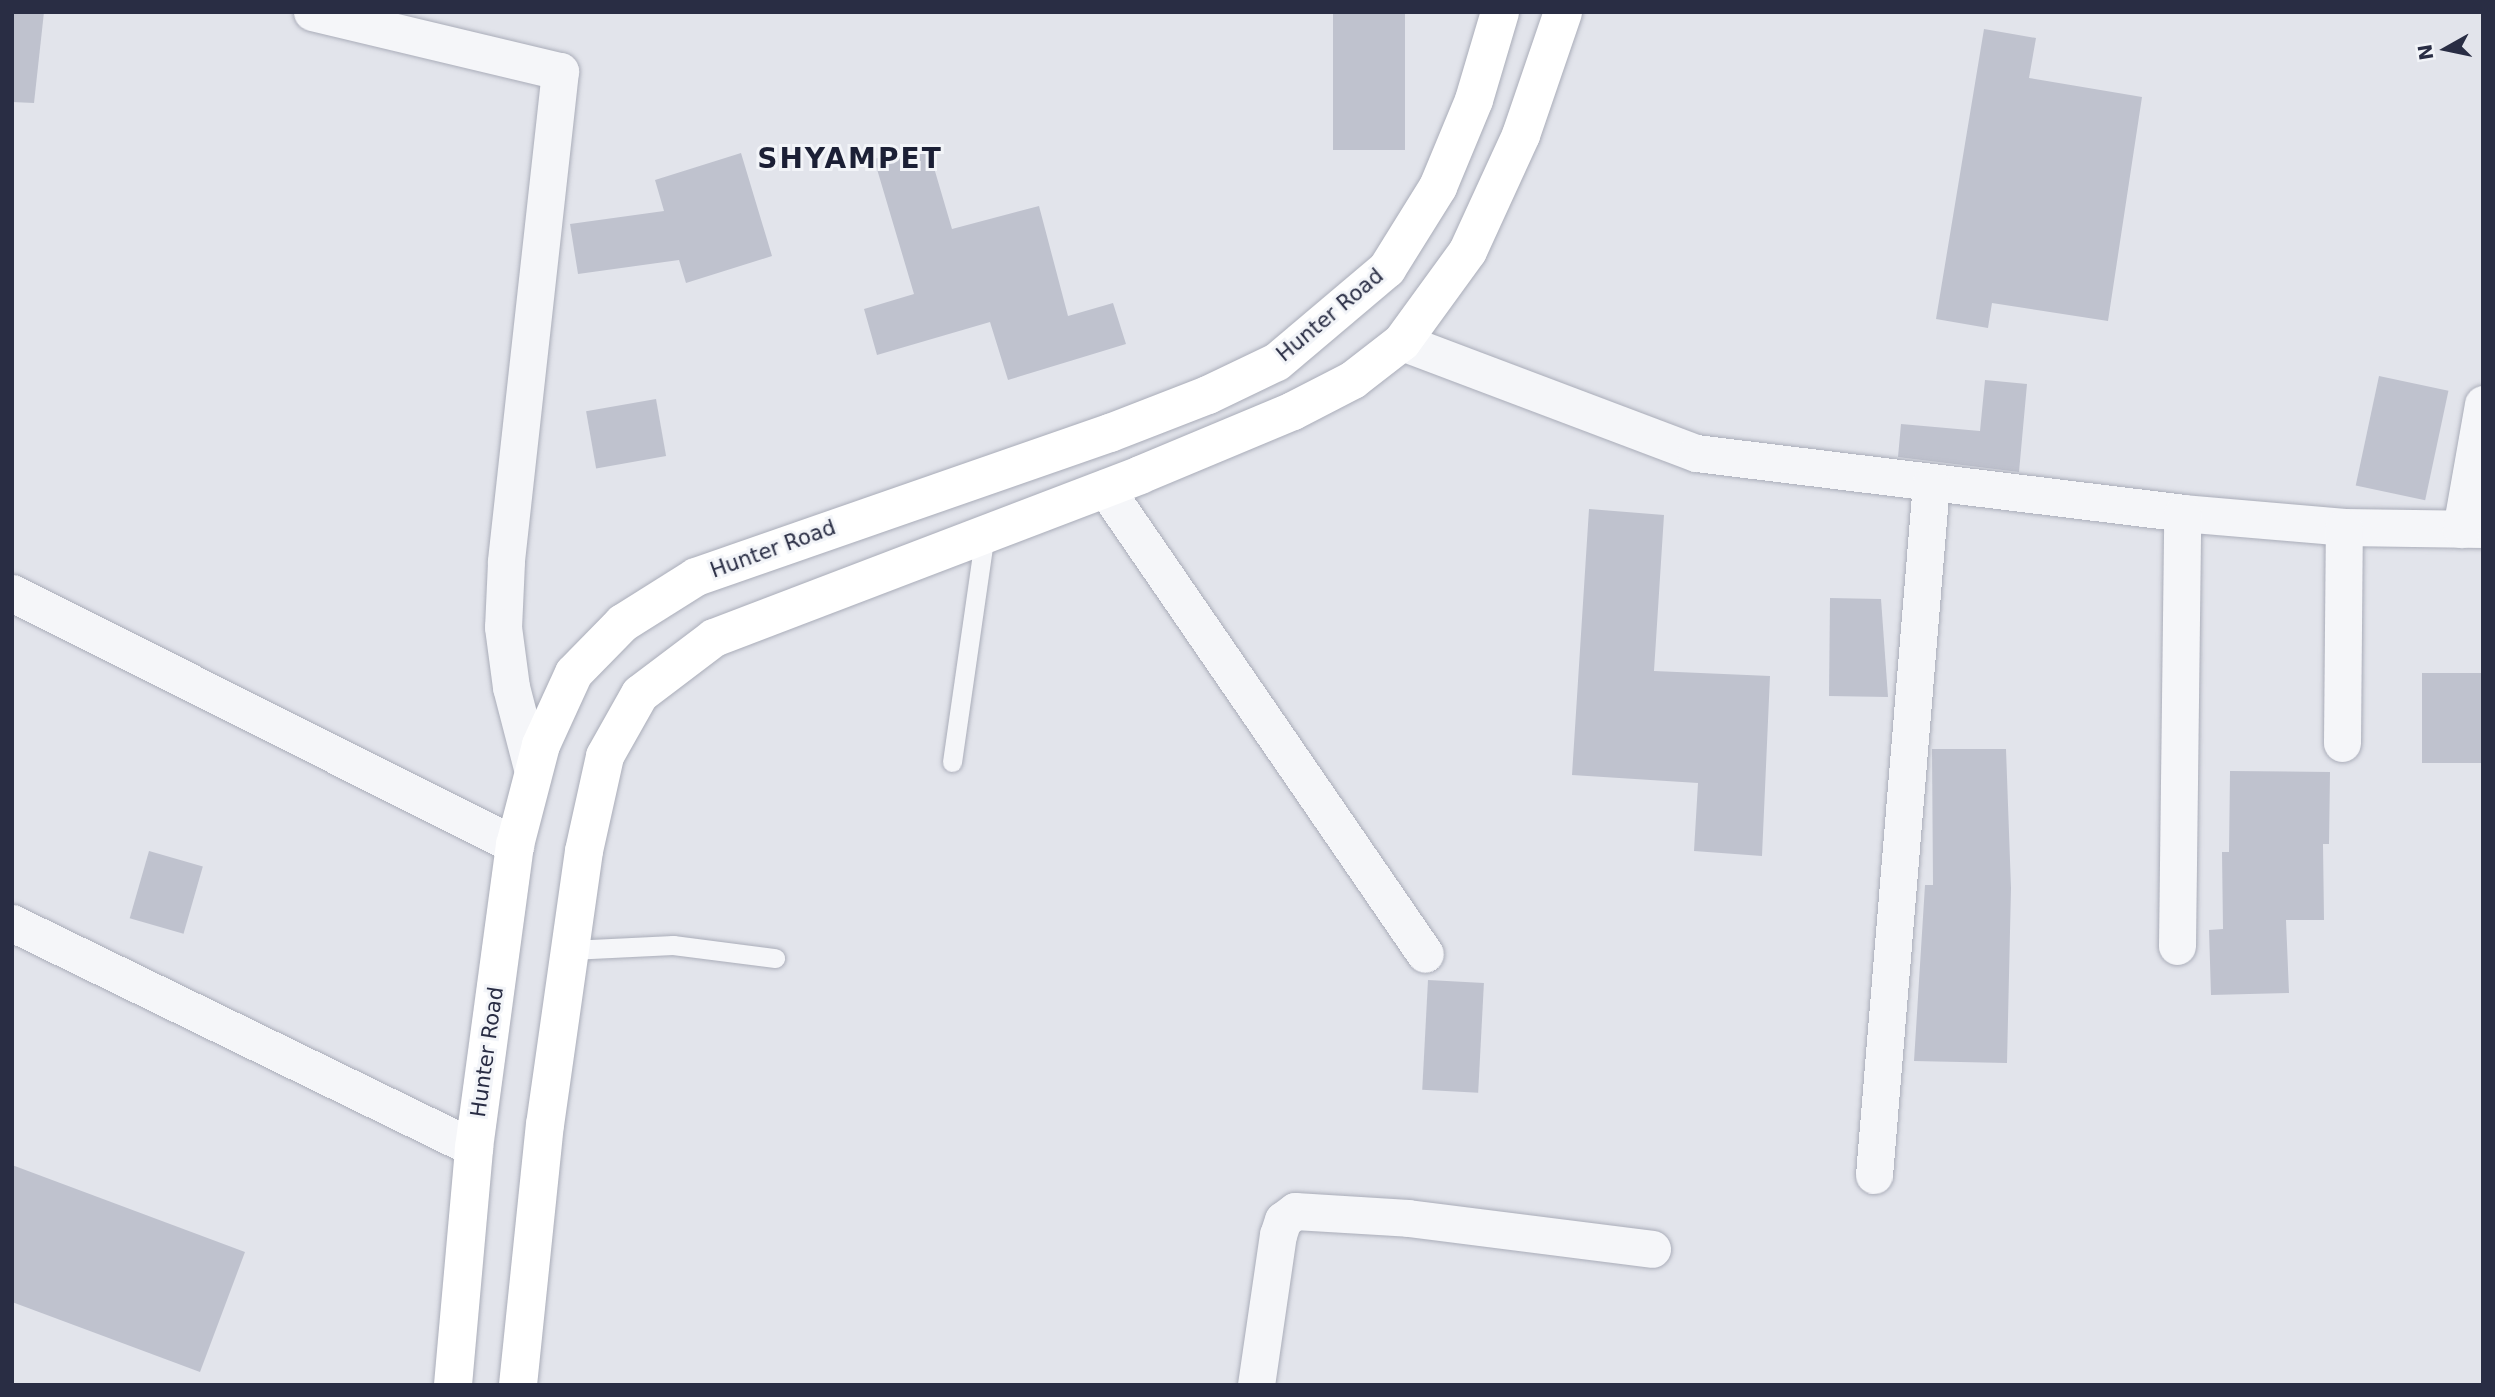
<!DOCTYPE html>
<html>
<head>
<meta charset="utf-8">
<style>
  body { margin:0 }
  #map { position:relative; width:2495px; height:1397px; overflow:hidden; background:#e2e4eb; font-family:"DejaVu Sans",sans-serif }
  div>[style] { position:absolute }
  .building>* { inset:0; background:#bfc2ce; transform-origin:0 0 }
  .roads { filter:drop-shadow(0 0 2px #aaadb9) drop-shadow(0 0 2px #aaadb9) }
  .lane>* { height:19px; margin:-9.5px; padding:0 9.5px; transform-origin:9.5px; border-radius:9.5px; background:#f5f6f9 }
  .street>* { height:37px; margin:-18.5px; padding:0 18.5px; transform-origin:18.5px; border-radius:18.5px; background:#f5f6f9 }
  .secondary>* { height:38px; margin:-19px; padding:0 19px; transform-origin:19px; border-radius:19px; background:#fff }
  span { translate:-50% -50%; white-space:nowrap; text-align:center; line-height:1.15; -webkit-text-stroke:6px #f2f4f8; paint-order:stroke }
  .street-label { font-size:21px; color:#292d44 }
  .district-label { font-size:28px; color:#1b1f35; font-weight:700; letter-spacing:2px }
  .frame { position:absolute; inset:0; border:14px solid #292d44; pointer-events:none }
  .north { position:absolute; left:2411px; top:14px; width:70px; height:70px; -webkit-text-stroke:5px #f2f4f8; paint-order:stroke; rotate:261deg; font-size:19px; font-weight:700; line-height:28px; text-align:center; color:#292d44 }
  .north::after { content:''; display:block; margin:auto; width:24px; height:32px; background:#292d44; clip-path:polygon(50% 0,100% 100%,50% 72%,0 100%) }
</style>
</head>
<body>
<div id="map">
  <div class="building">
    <div style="clip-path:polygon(12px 12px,44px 12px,34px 103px,12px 102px)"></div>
    <div style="left:1333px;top:12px;width:72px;height:138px"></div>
    <div style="clip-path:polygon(1984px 29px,2036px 38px,2029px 78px,2142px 97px,2108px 321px,1992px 303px,1988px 328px,1936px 319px)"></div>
    <div style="clip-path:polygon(927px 144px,952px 229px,1039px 206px,1068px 316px,1113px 303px,1126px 344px,1008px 380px,990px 322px,877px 355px,864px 309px,914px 294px,874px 159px)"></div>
    <div style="clip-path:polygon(741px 153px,772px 256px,686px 283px,679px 260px,578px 274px,570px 224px,664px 211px,655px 180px)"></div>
    <div style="left:2379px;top:376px;width:71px;height:112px;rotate:12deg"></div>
    <div style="clip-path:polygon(1985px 380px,2027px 384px,2019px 472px,1898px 457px,1901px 424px,1980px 431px)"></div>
    <div style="left:656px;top:399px;width:58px;height:71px;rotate:80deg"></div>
    <div style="clip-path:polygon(1589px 509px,1664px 515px,1654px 671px,1770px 676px,1762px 856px,1694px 851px,1698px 783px,1572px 775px)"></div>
    <div style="clip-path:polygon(1830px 598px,1881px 599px,1888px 697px,1829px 696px)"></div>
    <div style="left:2422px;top:673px;width:61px;height:90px"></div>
    <div style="clip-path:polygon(1932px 749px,2006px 749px,2011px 888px,2007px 1063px,1914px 1061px,1925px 885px,1933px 885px)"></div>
    <div style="clip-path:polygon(2230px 771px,2330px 772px,2329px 844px,2323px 844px,2324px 920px,2286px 920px,2289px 993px,2211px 995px,2209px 930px,2223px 929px,2222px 852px,2229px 852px)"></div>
    <div style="left:149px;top:851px;width:56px;height:70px;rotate:16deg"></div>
    <div style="left:1428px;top:980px;width:56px;height:110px;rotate:3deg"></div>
    <div style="clip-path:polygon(12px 1165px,245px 1252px,200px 1372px,12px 1302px)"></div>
  </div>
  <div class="roads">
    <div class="lane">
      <div style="left:952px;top:762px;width:230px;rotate:-81.8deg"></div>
      <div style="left:570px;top:950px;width:103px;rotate:-2.8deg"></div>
      <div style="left:673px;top:945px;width:103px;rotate:7.3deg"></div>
    </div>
    <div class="street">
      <div style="left:312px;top:12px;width:255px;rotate:13.4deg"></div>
      <div style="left:560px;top:71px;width:494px;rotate:96.3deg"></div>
      <div style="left:506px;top:562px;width:65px;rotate:92.6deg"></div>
      <div style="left:503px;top:627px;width:61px;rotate:82.4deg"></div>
      <div style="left:511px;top:687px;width:88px;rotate:75.5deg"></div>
      <div style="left:1402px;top:342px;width:314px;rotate:20.7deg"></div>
      <div style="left:1696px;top:453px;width:490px;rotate:7deg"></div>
      <div style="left:2182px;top:513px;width:163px;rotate:4.9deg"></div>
      <div style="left:2344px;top:527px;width:139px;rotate:0.8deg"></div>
      <div style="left:1105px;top:488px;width:565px;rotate:55.52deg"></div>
      <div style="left:2461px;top:529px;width:127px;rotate:-80deg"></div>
      <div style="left:12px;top:593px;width:563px;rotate:26.61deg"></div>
      <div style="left:2342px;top:743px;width:216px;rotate:-89.5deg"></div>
      <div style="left:12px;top:923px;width:514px;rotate:25.97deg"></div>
      <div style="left:2177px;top:946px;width:433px;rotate:-89.3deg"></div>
      <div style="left:1874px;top:1175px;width:694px;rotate:-85.29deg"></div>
      <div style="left:1256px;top:1385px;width:152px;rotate:-81.7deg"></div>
      <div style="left:1278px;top:1235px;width:16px;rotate:-72deg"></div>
      <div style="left:1283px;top:1220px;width:15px;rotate:-37deg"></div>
      <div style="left:1295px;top:1211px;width:113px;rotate:3.5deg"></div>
      <div style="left:1408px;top:1218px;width:246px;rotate:7.2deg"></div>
    </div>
    <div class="secondary">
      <div style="left:453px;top:1385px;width:238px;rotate:-84.9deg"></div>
      <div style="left:474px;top:1148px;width:306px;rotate:-82.3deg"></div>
      <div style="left:515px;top:845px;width:103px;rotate:-75.4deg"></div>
      <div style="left:541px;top:745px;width:79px;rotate:-65.4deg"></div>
      <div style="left:574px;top:673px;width:70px;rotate:-45.6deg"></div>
      <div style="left:623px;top:623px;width:86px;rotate:-32.2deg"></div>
      <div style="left:696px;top:577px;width:438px;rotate:-19.2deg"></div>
      <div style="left:1110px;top:433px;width:105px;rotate:-21.2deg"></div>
      <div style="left:1208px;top:395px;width:76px;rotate:-25.6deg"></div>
      <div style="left:1277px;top:362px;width:144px;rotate:-40.2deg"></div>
      <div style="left:1387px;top:269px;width:97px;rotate:-58.1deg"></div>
      <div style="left:1438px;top:187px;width:94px;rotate:-67.5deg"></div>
      <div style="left:1474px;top:100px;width:92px;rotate:-73.5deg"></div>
      <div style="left:518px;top:1385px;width:261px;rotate:-84.1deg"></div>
      <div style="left:545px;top:1125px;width:277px;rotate:-81.9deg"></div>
      <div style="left:584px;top:851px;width:97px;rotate:-77.5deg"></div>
      <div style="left:605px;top:756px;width:71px;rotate:-60.6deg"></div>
      <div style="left:640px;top:694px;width:93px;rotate:-37.1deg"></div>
      <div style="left:714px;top:638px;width:456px;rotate:-20.9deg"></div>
      <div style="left:1140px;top:475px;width:166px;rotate:-22.7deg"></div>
      <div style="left:1293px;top:411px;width:68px;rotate:-27.3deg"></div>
      <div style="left:1353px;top:380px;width:62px;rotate:-37.8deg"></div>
      <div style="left:1402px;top:342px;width:112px;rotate:-54deg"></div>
      <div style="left:1468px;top:251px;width:128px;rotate:-65.4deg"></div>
      <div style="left:1521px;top:135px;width:130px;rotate:-71.1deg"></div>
    </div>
  </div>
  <div class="street-label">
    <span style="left:1330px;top:315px;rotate:-40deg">Hunter Road</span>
    <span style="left:773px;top:549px;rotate:-20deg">Hunter Road</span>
    <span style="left:487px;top:1052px;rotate:-82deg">Hunter Road</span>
  </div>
  <div class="district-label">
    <span style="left:850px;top:159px">SHYAMPET</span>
  </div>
  <div class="frame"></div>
  <div class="north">N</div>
</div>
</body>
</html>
